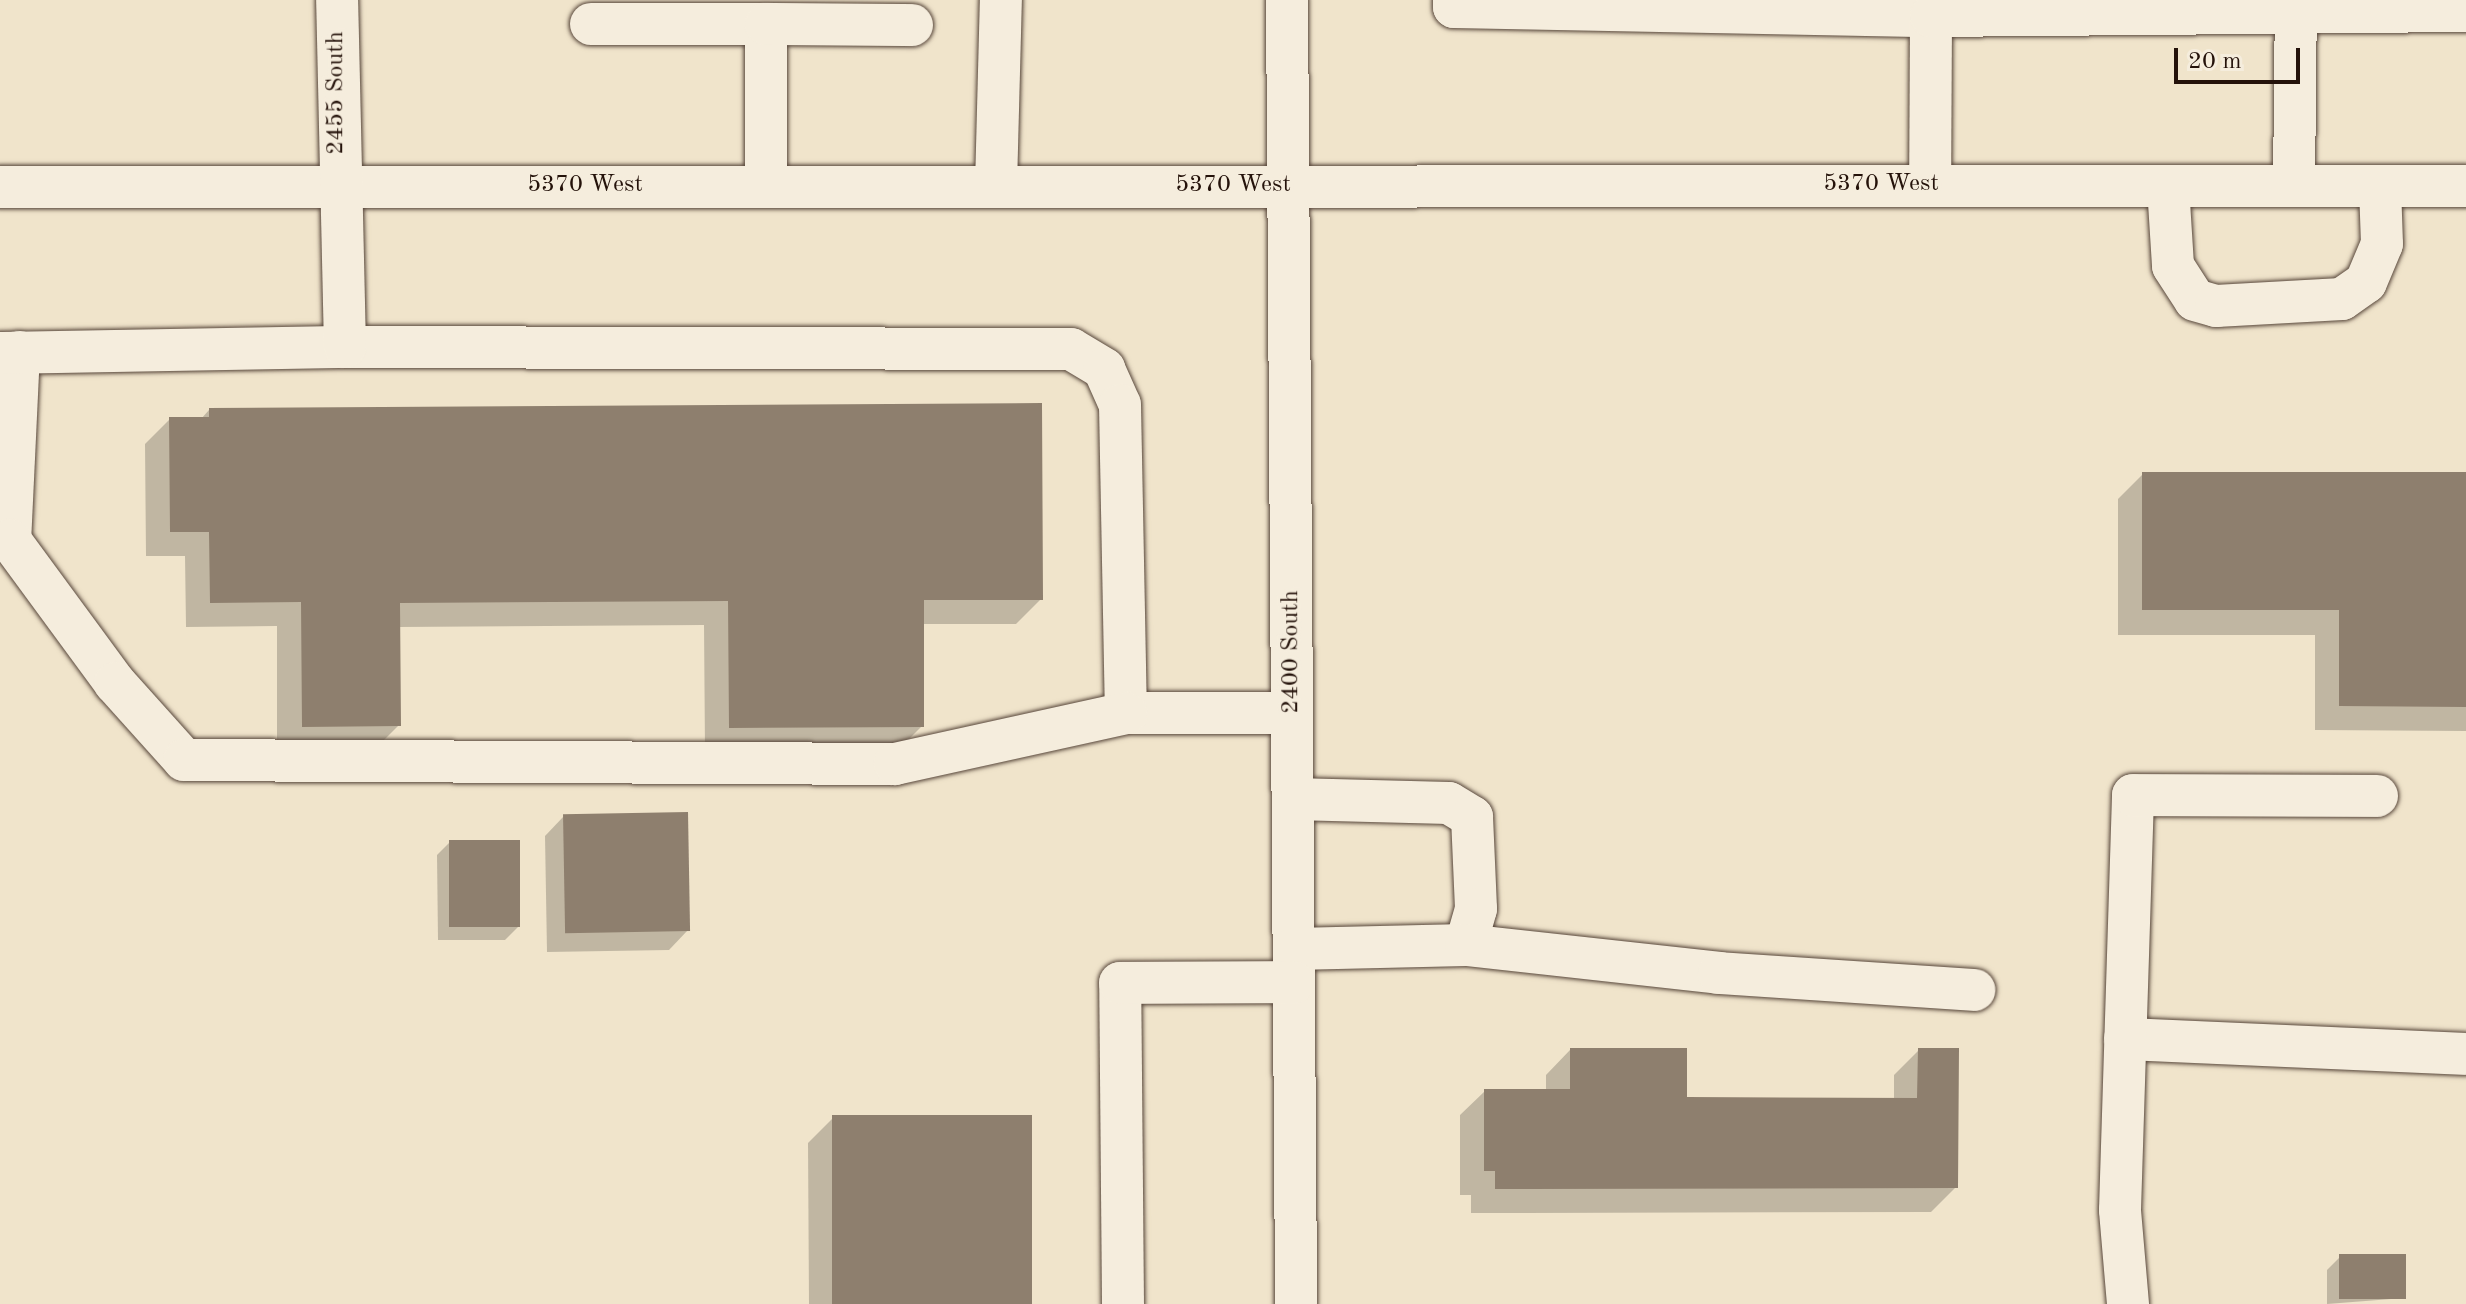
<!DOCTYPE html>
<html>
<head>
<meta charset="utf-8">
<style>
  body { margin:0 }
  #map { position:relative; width:2466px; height:1304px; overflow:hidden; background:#f0e4cb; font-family:"Old Standard TT",serif }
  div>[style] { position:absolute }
  .shadow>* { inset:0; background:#0003 }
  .building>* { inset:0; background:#8e7f6e; transform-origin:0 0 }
  .roads { filter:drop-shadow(0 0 2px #57463a) drop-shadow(0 0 2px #57463a) }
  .minor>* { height:42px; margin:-21px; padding:0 21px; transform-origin:21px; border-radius:21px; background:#f5eddd }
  span { translate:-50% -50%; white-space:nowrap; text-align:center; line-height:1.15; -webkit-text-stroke:7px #f5eddd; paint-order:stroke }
  .street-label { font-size:24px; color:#24120a }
  .scale { position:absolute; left:2174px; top:48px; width:126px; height:36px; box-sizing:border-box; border:4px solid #24120a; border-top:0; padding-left:10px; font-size:24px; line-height:28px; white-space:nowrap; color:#24120a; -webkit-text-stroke:6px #f5eddd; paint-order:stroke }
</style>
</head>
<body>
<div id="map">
  <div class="shadow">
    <div style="clip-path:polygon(209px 410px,1041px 599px,1016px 624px,922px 624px,922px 726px,897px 751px,705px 752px,704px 625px,398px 627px,399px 725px,374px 750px,277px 751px,277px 626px,186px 627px,185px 556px,146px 556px,145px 444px,170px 419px,201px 419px)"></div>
    <div style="clip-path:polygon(2143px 474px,2466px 474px,2466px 731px,2315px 730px,2315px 635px,2118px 635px,2118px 499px)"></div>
    <div style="clip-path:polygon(564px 816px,688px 930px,669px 950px,547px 952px,545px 836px)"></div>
    <div style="clip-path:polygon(450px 842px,518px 927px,505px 940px,438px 940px,437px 855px)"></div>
    <div style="clip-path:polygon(1570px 1050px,1685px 1099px,1894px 1100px,1894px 1075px,1919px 1050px,1956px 1187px,1931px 1212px,1471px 1213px,1471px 1195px,1460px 1195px,1460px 1115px,1485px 1091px,1546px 1091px,1546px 1075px)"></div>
    <div style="clip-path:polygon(833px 1118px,1031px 1304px,809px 1304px,808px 1143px)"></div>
    <div style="clip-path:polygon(2340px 1257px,2404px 1298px,2327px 1304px,2327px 1270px)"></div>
  </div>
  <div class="building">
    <div style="clip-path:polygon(1042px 403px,1043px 600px,924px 600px,924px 727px,729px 728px,728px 601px,400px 603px,401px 726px,302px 727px,301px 602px,210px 603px,209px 532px,170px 532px,169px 417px,209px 417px,209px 408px)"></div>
    <div style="clip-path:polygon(2142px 472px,2466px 472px,2466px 707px,2339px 706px,2339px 610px,2142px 610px)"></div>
    <div style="left:688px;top:812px;width:119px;height:125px;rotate:89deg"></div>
    <div style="left:449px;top:840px;width:71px;height:87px"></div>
    <div style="clip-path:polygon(1570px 1048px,1687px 1048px,1687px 1097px,1917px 1098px,1918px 1048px,1959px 1048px,1958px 1188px,1495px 1189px,1495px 1171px,1484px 1171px,1484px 1089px,1570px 1089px)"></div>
    <div style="left:1032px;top:1115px;width:189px;height:200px;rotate:90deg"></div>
    <div style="left:2406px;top:1254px;width:45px;height:67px;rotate:90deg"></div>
  </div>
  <div class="roads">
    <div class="minor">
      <div style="left:1287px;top:0;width:1304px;rotate:89.6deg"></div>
      <div style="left:1454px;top:0;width:7px;rotate:90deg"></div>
      <div style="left:1454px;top:7px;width:477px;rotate:1.1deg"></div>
      <div style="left:1931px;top:16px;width:169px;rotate:90.3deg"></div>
      <div style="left:1931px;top:16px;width:535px;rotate:-0.54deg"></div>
      <div style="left:591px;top:24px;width:175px"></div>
      <div style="left:766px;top:186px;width:162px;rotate:-90deg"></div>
      <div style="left:766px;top:24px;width:146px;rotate:0.4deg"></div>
      <div style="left:996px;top:186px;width:186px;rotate:-88.5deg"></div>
      <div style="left:2168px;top:186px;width:80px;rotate:86.4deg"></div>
      <div style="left:2173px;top:266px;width:40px;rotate:57.1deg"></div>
      <div style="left:2195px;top:300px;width:22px;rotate:16deg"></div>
      <div style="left:2216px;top:306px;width:126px;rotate:-3.2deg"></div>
      <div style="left:2342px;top:299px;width:29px;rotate:-35deg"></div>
      <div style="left:2366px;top:282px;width:41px;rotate:-67.2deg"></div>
      <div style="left:2382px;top:244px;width:58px;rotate:-92deg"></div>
      <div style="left:2294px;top:186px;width:186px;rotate:-89.4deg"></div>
      <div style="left:0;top:187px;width:2466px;rotate:-0.02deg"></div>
      <div style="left:345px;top:347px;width:726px;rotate:0.16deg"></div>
      <div style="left:1071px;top:349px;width:39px;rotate:31deg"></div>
      <div style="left:1104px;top:369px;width:39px;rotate:66deg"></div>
      <div style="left:1120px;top:405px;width:308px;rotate:88.9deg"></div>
      <div style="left:1126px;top:713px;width:166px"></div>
      <div style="left:19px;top:352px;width:188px;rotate:92.7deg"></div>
      <div style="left:10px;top:540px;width:177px;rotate:53.7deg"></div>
      <div style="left:115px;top:683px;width:103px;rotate:48.1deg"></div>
      <div style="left:184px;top:760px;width:711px;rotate:0.32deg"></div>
      <div style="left:895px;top:764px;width:237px;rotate:-12.4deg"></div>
      <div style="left:0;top:353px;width:345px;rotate:-1deg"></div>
      <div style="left:345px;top:347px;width:347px;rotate:-91.3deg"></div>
      <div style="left:1293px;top:799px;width:156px;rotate:1.5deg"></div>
      <div style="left:1449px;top:803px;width:27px;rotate:31deg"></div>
      <div style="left:1472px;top:817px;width:92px;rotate:87.5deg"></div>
      <div style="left:1476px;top:909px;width:37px;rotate:106deg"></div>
      <div style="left:1466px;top:945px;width:172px;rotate:178.7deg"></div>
      <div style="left:1466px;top:945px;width:255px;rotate:6.3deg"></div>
      <div style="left:1719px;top:973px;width:256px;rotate:3.8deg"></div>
      <div style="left:2125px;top:1039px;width:340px;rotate:2.5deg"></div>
      <div style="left:1123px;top:1304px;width:321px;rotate:-90.5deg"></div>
      <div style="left:1120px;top:983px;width:174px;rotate:-0.3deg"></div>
      <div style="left:2128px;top:1304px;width:94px;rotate:-94.9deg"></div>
      <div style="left:2120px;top:1210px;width:415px;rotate:-88.2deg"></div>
      <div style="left:2133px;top:795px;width:244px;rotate:0.2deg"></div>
    </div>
  </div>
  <div class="street-label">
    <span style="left:337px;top:93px;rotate:-90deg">2455 South</span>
    <span style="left:1881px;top:185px">5370 West</span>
    <span style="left:585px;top:186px">5370 West</span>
    <span style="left:1233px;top:186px">5370 West</span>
    <span style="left:1292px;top:652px;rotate:-90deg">2400 South</span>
  </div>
  <div class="scale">20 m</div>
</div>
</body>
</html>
